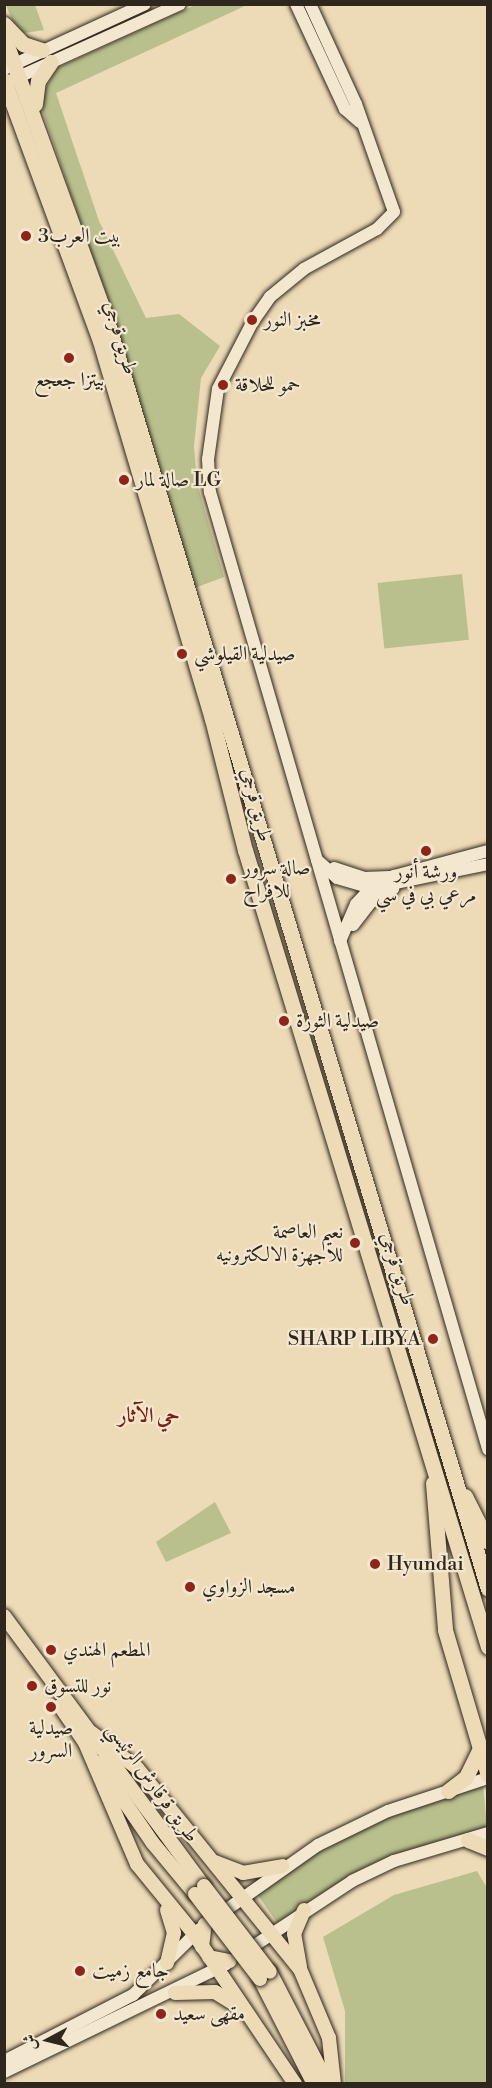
<!DOCTYPE html>
<html>
<head>
<meta charset="utf-8">
<style>
  body { margin:0 }
  #map { position:relative; width:492px; height:2088px; overflow:hidden; background:#eddab6; font-family:"Libre Bodoni",Amiri,serif }
  div>[style] { position:absolute }
  .green>* { inset:0; background:#b9bf8d; transform-origin:0 0 }
  .roads { filter:drop-shadow(0 0 2px #2f261d) drop-shadow(0 0 2px #2f261d) }
  .secondary>* { height:12px; margin:-6px; padding:0 6px; transform-origin:6px; border-radius:6px; background:#f3e7d0 }
  .primary>* { height:14px; margin:-7px; padding:0 7px; transform-origin:7px; border-radius:7px; background:#eddab6 }
  .highway>* { height:15px; margin:-7.5px; padding:0 7.5px; transform-origin:7.5px; border-radius:7.5px; background:#eddab6 }
  .bridges { filter:drop-shadow(0 0 2px #2f261d) drop-shadow(0 0 2px #2f261d) }
  .primary-bridge>* { height:14px; margin:-7px; padding:0 7px; transform-origin:7px; border-radius:7px; background:#eddab6 }
  .dots>* { width:16px; height:16px; translate:-50% -50%; box-sizing:border-box; border:3px solid #f3e7d0; border-radius:50% }
  span { translate:-50% -50%; white-space:nowrap; text-align:center; line-height:1.15; -webkit-text-stroke:4.5px #f3e7d0; paint-order:stroke }
  .poi-label { font-size:20px; color:#2f261d }
  .left { translate:0 -50%; text-align:left }
  .right { translate:-100% -50%; text-align:right }
  .street-label { font-size:20px; color:#2f261d }
  .neighbourhood-label { font-size:21px; color:#7a1f14; font-weight:700 }
  .frame { position:absolute; inset:0; border:6px solid #2f261d; pointer-events:none }
  .north { position:absolute; left:18px; top:2010px; width:60px; height:60px; -webkit-text-stroke:4px #f3e7d0; paint-order:stroke; rotate:263deg; font-size:16px; font-weight:700; line-height:24px; text-align:center; color:#2f261d }
  .north::after { content:''; display:block; margin:auto; width:21px; height:27px; background:#2f261d; clip-path:polygon(50% 0,100% 100%,50% 72%,0 100%) }
</style>
</head>
<body>
<div id="map">
  <div class="green">
    <div style="clip-path:polygon(6px 5px,35px 5px,44px 30px,24px 33px,16px 29px)"></div>
    <div style="clip-path:polygon(195px 5px,247px 5px,56px 93px,99px 221px,146px 318px,179px 314px,220px 346px,201px 378px,194px 446px,197px 483px,224px 577px,192px 589px,109px 308px,39px 100px,57px 68px)"></div>
    <div style="left:462px;top:574px;width:66px;height:85px;rotate:84deg"></div>
    <div style="clip-path:polygon(215px 1502px,231px 1533px,166px 1562px,156px 1542px)"></div>
    <div style="clip-path:polygon(483px 1785px,487px 1827px,383px 1862px,278px 1924px,255px 1891px,366px 1824px)"></div>
    <div style="clip-path:polygon(477px 1871px,487px 1888px,487px 2083px,345px 2083px,345px 2011px,323px 1937px,394px 1895px)"></div>
  </div>
  <div class="roads">
    <div class="secondary">
      <div style="left:296px;top:4px;width:116px;rotate:65deg"></div>
      <div style="left:345px;top:109px;width:20px;rotate:41deg"></div>
      <div style="left:310px;top:4px;width:110px;rotate:65.3deg"></div>
      <div style="left:356px;top:104px;width:114px;rotate:70.6deg"></div>
      <div style="left:394px;top:212px;width:24px;rotate:135deg"></div>
      <div style="left:377px;top:229px;width:83px;rotate:151.3deg"></div>
      <div style="left:304px;top:269px;width:44px;rotate:140.5deg"></div>
      <div style="left:270px;top:297px;width:32px;rotate:125deg"></div>
      <div style="left:252px;top:323px;width:74px;rotate:117.3deg"></div>
      <div style="left:218px;top:389px;width:71px;rotate:98.1deg"></div>
      <div style="left:208px;top:459px;width:33px;rotate:87deg"></div>
      <div style="left:210px;top:492px;width:997px;rotate:73.8deg"></div>
      <div style="left:4px;top:69px;width:155px;rotate:-24.7deg"></div>
      <div style="left:12px;top:80px;width:184px;rotate:-24.3deg"></div>
      <div style="left:317px;top:860px;width:27px;rotate:42deg"></div>
      <div style="left:337px;top:878px;width:35px;rotate:16deg"></div>
      <div style="left:371px;top:888px;width:119px;rotate:-11.6deg"></div>
      <div style="left:334px;top:868px;width:32px;rotate:18deg"></div>
      <div style="left:364px;top:878px;width:26px;rotate:-2deg"></div>
      <div style="left:353px;top:925px;width:29px;rotate:-52deg"></div>
      <div style="left:371px;top:902px;width:26px;rotate:-31deg"></div>
      <div style="left:340px;top:941px;width:40px;rotate:-66.6deg"></div>
      <div style="left:356px;top:904px;width:22px;rotate:-47deg"></div>
      <div style="left:371px;top:888px;width:26px;rotate:-28deg"></div>
      <div style="left:394px;top:876px;width:97px;rotate:-14.9deg"></div>
      <div style="left:216px;top:1917px;width:125px;rotate:-35.2deg"></div>
      <div style="left:318px;top:1845px;width:78px;rotate:-25.9deg"></div>
      <div style="left:388px;top:1811px;width:105px;rotate:-18.3deg"></div>
      <div style="left:243px;top:1953px;width:131px;rotate:-33.4deg"></div>
      <div style="left:352px;top:1881px;width:47px;rotate:-25.5deg"></div>
      <div style="left:394px;top:1861px;width:98px;rotate:-16.6deg"></div>
      <div style="left:4px;top:2061px;width:145px;rotate:-27.1deg"></div>
      <div style="left:133px;top:1995px;width:94px;rotate:-44.6deg"></div>
      <div style="left:4px;top:2072px;width:247px;rotate:-25.9deg"></div>
    </div>
    <div class="primary">
      <div style="left:4px;top:1616px;width:336px;rotate:53.5deg"></div>
      <div style="left:60px;top:1706px;width:46px;rotate:55.6deg"></div>
      <div style="left:92px;top:1733px;width:57px;rotate:37.9deg"></div>
      <div style="left:137px;top:1768px;width:259px;rotate:51deg"></div>
      <div style="left:300px;top:1969px;width:75px;rotate:67.2deg"></div>
      <div style="left:329px;top:2038px;width:46px;rotate:83.8deg"></div>
      <div style="left:83px;top:1738px;width:137px;rotate:66.8deg"></div>
      <div style="left:137px;top:1864px;width:90px;rotate:50.8deg"></div>
      <div style="left:194px;top:1934px;width:181px;rotate:56deg"></div>
      <div style="left:98px;top:1763px;width:96px;rotate:55.6deg"></div>
      <div style="left:152px;top:1842px;width:67px;rotate:50.4deg"></div>
      <div style="left:215px;top:1862px;width:30px;rotate:21deg"></div>
      <div style="left:243px;top:1873px;width:40px;rotate:-10deg"></div>
      <div style="left:202px;top:1947px;width:23px;rotate:-83deg"></div>
      <div style="left:209px;top:1957px;width:21px;rotate:11deg"></div>
      <div style="left:167px;top:1963px;width:31px;rotate:-77deg"></div>
      <div style="left:174px;top:1933px;width:24px;rotate:-107deg"></div>
      <div style="left:300px;top:1967px;width:34px;rotate:-100deg"></div>
      <div style="left:294px;top:1934px;width:26px;rotate:-67deg"></div>
      <div style="left:270px;top:1972px;width:126px;rotate:62.6deg"></div>
      <div style="left:260px;top:1979px;width:118px;rotate:62.8deg"></div>
      <div style="left:175px;top:1993px;width:40px;rotate:-1.4deg"></div>
      <div style="left:215px;top:1992px;width:28px;rotate:32deg"></div>
    </div>
    <div class="highway">
      <div style="left:4px;top:24px;width:28px;rotate:46deg"></div>
      <div style="left:23px;top:44px;width:20px;rotate:18deg"></div>
      <div style="left:4px;top:37px;width:295px;rotate:70deg"></div>
      <div style="left:105px;top:314px;width:1331px;rotate:73.28deg"></div>
      <div style="left:4px;top:80px;width:278px;rotate:69.8deg"></div>
      <div style="left:100px;top:341px;width:394px;rotate:73.5deg"></div>
      <div style="left:212px;top:719px;width:135px;rotate:75.9deg"></div>
      <div style="left:245px;top:850px;width:833px;rotate:73.04deg"></div>
      <div style="left:35px;top:104px;width:23px;rotate:-83deg"></div>
      <div style="left:38px;top:81px;width:23px;rotate:-56deg"></div>
      <div style="left:433px;top:1483px;width:147px;rotate:85.3deg"></div>
      <div style="left:445px;top:1630px;width:151px;rotate:73.5deg"></div>
      <div style="left:465px;top:1496px;width:51px;rotate:63.4deg"></div>
      <div style="left:448px;top:1791px;width:23px;rotate:-38deg"></div>
      <div style="left:466px;top:1777px;width:30px;rotate:-64deg"></div>
      <div style="left:468px;top:1840px;width:22px;rotate:22deg"></div>
    </div>
  </div>
  <div class="bridges">
    <div class="primary-bridge">
      <div style="left:204px;top:1886px;width:108px;rotate:52.5deg"></div>
      <div style="left:195px;top:1894px;width:107px;rotate:52.6deg"></div>
    </div>
  </div>
  <div class="dots">
    <div style="left:26px;top:236px;background:#8f2418"></div>
    <div style="left:252px;top:320px;background:#8f2418"></div>
    <div style="left:69px;top:358px;background:#8f2418"></div>
    <div style="left:223px;top:385px;background:#8f2418"></div>
    <div style="left:124px;top:480px;background:#8f2418"></div>
    <div style="left:182px;top:654px;background:#8f2418"></div>
    <div style="left:426px;top:851px;background:#8f2418"></div>
    <div style="left:231px;top:879px;background:#8f2418"></div>
    <div style="left:284px;top:1021px;background:#8f2418"></div>
    <div style="left:355px;top:1243px;background:#8f2418"></div>
    <div style="left:433px;top:1339px;background:#8f2418"></div>
    <div style="left:375px;top:1564px;background:#8f2418"></div>
    <div style="left:190px;top:1587px;background:#8f2418"></div>
    <div style="left:51px;top:1650px;background:#8f2418"></div>
    <div style="left:32px;top:1686px;background:#8f2418"></div>
    <div style="left:51px;top:1707px;background:#8f2418"></div>
    <div style="left:80px;top:1971px;background:#8f2418"></div>
    <div style="left:161px;top:2014px;background:#8f2418"></div>
  </div>
  <div class="poi-label">
    <span class="left" style="left:38px;top:236px">بيت العرب3</span>
    <span class="left" style="left:264px;top:320px">مخبز النور</span>
    <span style="left:69px;top:380px">بيتزا جعجع</span>
    <span class="left" style="left:235px;top:385px">حمو للحلاقة</span>
    <span class="left" style="left:136px;top:480px">صالة لمار LG</span>
    <span class="left" style="left:194px;top:654px">صيدلية القيلوشي</span>
    <span class="left" style="left:243px;top:880px">صالة سرور<br>للافراح</span>
    <span style="left:426px;top:884px">ورشة أنور<br>مرعي بي في سي</span>
    <span class="left" style="left:296px;top:1021px">صيدلية الثورة</span>
    <span class="right" style="left:343px;top:1244px">نعيم العاصمة<br>للاجهزة الالكترونيه</span>
    <span class="right" style="left:421px;top:1339px">SHARP LIBYA</span>
    <span class="left" style="left:387px;top:1564px">Hyundai</span>
    <span class="left" style="left:202px;top:1587px">مسجد الزواوي</span>
    <span class="left" style="left:63px;top:1650px">المطعم الهندي</span>
    <span class="left" style="left:44px;top:1686px">نور للتسوق</span>
    <span style="left:51px;top:1740px">صيدلية<br>السرور</span>
    <span class="left" style="left:92px;top:1971px">جامع زميت</span>
    <span class="left" style="left:173px;top:2014px">مقهى سعيد</span>
  </div>
  <div class="street-label">
    <span style="left:120px;top:338px;rotate:74deg">طريق قرجي</span>
    <span style="left:256px;top:805px;rotate:76deg">طريق قرجي</span>
    <span style="left:397px;top:1269px;rotate:73deg">طريق قرجي</span>
    <span style="left:152px;top:1783px;rotate:54deg">طريق قرقارش الرئيسي</span>
  </div>
  <div class="neighbourhood-label">
    <span style="left:149px;top:1416px">حي الآثار</span>
  </div>
  <div class="frame"></div>
  <div class="north">ش</div>
</div>
</body>
</html>
